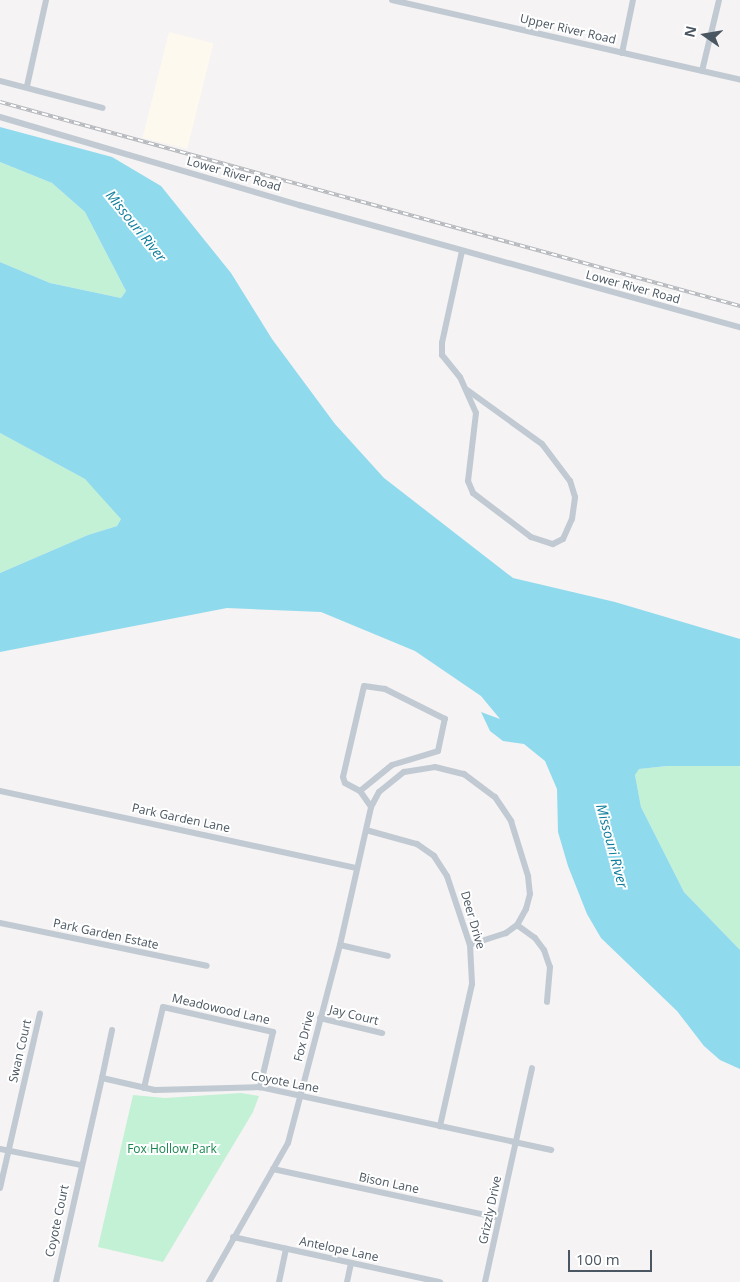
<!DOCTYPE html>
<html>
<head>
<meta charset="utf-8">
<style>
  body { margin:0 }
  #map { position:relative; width:740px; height:1282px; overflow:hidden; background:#f5f3f3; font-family:"Open Sans",sans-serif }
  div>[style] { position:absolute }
  .commercial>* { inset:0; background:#fdf9ef; transform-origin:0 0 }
  .green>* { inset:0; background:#c3f1d5 }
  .water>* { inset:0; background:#90daee }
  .minor>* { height:6px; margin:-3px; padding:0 3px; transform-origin:3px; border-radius:3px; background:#c1cad2 }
  .rail>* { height:4px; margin-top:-2px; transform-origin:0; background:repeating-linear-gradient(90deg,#fff 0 5.5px,#b5b8bd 0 11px); box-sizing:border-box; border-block:1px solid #b5b8bd }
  span { translate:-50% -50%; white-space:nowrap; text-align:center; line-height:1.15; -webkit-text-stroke:4px #fff; paint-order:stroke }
  .street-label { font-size:12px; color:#4a5661 }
  .park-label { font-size:12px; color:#17864f }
  .water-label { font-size:14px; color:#0c7c9b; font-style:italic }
  .north { position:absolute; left:680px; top:10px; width:50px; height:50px; -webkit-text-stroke:4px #fff; paint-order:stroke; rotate:283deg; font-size:14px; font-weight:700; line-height:20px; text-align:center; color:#4a5661 }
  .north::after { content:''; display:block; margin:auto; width:18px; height:22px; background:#4a5661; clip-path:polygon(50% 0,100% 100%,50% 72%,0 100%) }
  .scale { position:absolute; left:568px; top:1250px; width:84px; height:22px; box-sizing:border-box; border:2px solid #4a5661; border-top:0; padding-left:6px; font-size:15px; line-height:18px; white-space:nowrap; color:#4a5661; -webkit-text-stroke:4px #fff; paint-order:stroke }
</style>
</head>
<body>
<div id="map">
  <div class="commercial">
    <div style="left:169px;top:32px;width:46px;height:109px;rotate:14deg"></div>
  </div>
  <div class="green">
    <div style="clip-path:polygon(0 162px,52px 183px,85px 212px,126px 291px,121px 298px,50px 283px,0 262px)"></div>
    <div style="clip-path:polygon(0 433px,85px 479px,117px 511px,121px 519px,117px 526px,88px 535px,0 573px)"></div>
    <div style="clip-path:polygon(667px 766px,740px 766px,740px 950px,684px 892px,641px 807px,635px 775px,638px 769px)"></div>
    <div style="clip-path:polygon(241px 1093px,259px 1096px,253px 1112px,163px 1262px,98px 1247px,133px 1095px,165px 1098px)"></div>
  </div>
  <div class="water">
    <div style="clip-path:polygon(0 127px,112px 157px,161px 186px,231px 273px,272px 339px,335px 424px,384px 478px,513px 578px,615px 602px,740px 639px,740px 766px,667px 766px,639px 769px,635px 775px,641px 807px,684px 892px,740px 950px,740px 1069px,720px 1060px,704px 1046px,677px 1011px,601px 938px,587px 914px,568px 866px,558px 832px,557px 789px,545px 761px,524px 744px,503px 741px,490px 731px,481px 712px,500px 719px,481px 696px,415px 651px,321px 612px,227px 608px,0 652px,0 573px,88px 535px,117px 526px,121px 519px,85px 479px,0 433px,0 262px,50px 283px,121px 298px,126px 291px,85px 212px,52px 183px,0 162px)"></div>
  </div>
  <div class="minor">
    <div style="left:392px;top:0;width:357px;rotate:12.9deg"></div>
    <div style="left:622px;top:53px;width:54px;rotate:-78.3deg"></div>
    <div style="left:702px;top:71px;width:73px;rotate:-76.5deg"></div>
    <div style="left:0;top:81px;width:106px;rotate:14.7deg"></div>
    <div style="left:27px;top:86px;width:88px;rotate:-77.5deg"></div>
    <div style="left:0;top:117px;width:312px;rotate:16.4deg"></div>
    <div style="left:299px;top:205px;width:458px;rotate:15.5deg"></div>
    <div style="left:462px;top:251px;width:94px;rotate:102.3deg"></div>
    <div style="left:442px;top:343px;width:12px;rotate:90deg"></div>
    <div style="left:442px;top:355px;width:28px;rotate:51deg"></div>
    <div style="left:460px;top:377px;width:39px;rotate:66deg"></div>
    <div style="left:476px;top:413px;width:68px;rotate:96.7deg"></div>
    <div style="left:468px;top:481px;width:13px;rotate:67deg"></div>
    <div style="left:473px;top:493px;width:73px;rotate:37.2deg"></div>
    <div style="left:531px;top:537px;width:23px;rotate:18deg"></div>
    <div style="left:553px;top:544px;width:11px;rotate:-27deg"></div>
    <div style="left:563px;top:539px;width:22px;rotate:-66deg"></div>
    <div style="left:572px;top:519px;width:22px;rotate:-82deg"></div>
    <div style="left:575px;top:497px;width:17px;rotate:-107deg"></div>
    <div style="left:570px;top:481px;width:46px;rotate:-127.1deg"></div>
    <div style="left:542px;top:444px;width:92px;rotate:-144.2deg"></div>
    <div style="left:0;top:791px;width:365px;rotate:12.2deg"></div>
    <div style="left:360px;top:791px;width:41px;rotate:-39.1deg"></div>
    <div style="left:392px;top:765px;width:48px;rotate:-16.9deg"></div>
    <div style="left:438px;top:751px;width:33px;rotate:-78deg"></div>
    <div style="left:445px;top:719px;width:67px;rotate:-153.4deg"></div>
    <div style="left:385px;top:689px;width:21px;rotate:-172deg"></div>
    <div style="left:364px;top:686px;width:93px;rotate:103deg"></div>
    <div style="left:343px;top:777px;width:6px;rotate:72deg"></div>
    <div style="left:345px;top:783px;width:17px;rotate:28deg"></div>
    <div style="left:360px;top:791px;width:19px;rotate:55deg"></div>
    <div style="left:366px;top:830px;width:53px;rotate:15.4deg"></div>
    <div style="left:417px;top:844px;width:21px;rotate:35deg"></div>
    <div style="left:434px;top:856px;width:24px;rotate:57deg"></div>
    <div style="left:447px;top:876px;width:73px;rotate:71.6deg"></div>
    <div style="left:470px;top:945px;width:39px;rotate:87deg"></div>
    <div style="left:472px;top:984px;width:146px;rotate:102.7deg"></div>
    <div style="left:0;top:923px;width:211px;rotate:11.7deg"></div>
    <div style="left:517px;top:925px;width:22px;rotate:36deg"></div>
    <div style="left:535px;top:938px;width:15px;rotate:53deg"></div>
    <div style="left:544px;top:950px;width:18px;rotate:71deg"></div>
    <div style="left:550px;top:967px;width:35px;rotate:95deg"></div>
    <div style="left:340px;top:945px;width:49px;rotate:12.9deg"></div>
    <div style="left:320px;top:1018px;width:64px;rotate:13.6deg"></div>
    <div style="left:102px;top:1078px;width:49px;rotate:-78.2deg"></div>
    <div style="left:144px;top:1088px;width:83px;rotate:-76.8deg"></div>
    <div style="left:163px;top:1007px;width:113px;rotate:12.8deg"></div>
    <div style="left:273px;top:1032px;width:57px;rotate:103.3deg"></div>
    <div style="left:0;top:1149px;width:83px;rotate:11.2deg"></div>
    <div style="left:273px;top:1169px;width:231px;rotate:12.2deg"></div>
    <div style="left:0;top:1188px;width:179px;rotate:-77.1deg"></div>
    <div style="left:233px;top:1237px;width:212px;rotate:12.3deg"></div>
    <div style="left:56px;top:1282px;width:209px;rotate:-77.3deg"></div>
    <div style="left:102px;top:1078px;width:54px;rotate:12.8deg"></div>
    <div style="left:155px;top:1090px;width:105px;rotate:-1.6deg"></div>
    <div style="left:260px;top:1087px;width:298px;rotate:12.2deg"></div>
    <div style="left:209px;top:1282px;width:160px;rotate:-60.4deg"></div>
    <div style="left:288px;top:1143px;width:205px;rotate:-75.3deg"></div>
    <div style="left:340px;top:945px;width:141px;rotate:-77.3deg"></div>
    <div style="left:371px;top:807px;width:17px;rotate:-62deg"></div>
    <div style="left:379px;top:792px;width:32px;rotate:-39deg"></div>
    <div style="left:404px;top:772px;width:31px;rotate:-9deg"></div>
    <div style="left:435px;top:767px;width:30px;rotate:14deg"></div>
    <div style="left:464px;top:774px;width:39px;rotate:37deg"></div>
    <div style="left:495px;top:797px;width:29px;rotate:56deg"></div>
    <div style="left:511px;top:821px;width:58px;rotate:72.8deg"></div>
    <div style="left:528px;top:876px;width:18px;rotate:84deg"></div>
    <div style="left:530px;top:894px;width:16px;rotate:105deg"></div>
    <div style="left:526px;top:909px;width:18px;rotate:119deg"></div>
    <div style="left:517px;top:925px;width:14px;rotate:144deg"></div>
    <div style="left:506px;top:933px;width:38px;rotate:162deg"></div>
    <div style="left:279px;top:1282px;width:34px;rotate:-78deg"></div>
    <div style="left:347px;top:1282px;width:19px;rotate:-78deg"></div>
    <div style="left:485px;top:1282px;width:219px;rotate:-77.6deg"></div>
  </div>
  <div class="rail">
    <div style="left:0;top:102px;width:768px;rotate:15.41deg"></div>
  </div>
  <div class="street-label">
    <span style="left:568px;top:29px;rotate:13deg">Upper River Road</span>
    <span style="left:234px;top:174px;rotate:16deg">Lower River Road</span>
    <span style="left:633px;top:287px;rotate:15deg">Lower River Road</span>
    <span style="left:181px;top:818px;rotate:12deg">Park Garden Lane</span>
    <span style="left:473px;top:920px;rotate:74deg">Deer Drive</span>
    <span style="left:106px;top:934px;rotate:12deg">Park Garden Estate</span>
    <span style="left:221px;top:1009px;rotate:13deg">Meadowood Lane</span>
    <span style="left:354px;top:1015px;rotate:14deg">Jay Court</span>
    <span style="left:304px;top:1036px;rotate:-76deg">Fox Drive</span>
    <span style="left:20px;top:1051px;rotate:-77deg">Swan Court</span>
    <span style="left:285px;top:1082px;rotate:11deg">Coyote Lane</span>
    <span style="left:389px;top:1183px;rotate:12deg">Bison Lane</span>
    <span style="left:490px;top:1210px;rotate:-78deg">Grizzly Drive</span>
    <span style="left:57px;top:1221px;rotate:-78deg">Coyote Court</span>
    <span style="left:339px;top:1249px;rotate:12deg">Antelope Lane</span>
  </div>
  <div class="park-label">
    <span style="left:172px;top:1149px">Fox Hollow Park</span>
  </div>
  <div class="water-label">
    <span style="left:136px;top:226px;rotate:51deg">Missouri River</span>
    <span style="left:612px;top:846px;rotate:75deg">Missouri River</span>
  </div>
  <div class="north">N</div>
  <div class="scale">100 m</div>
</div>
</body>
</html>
